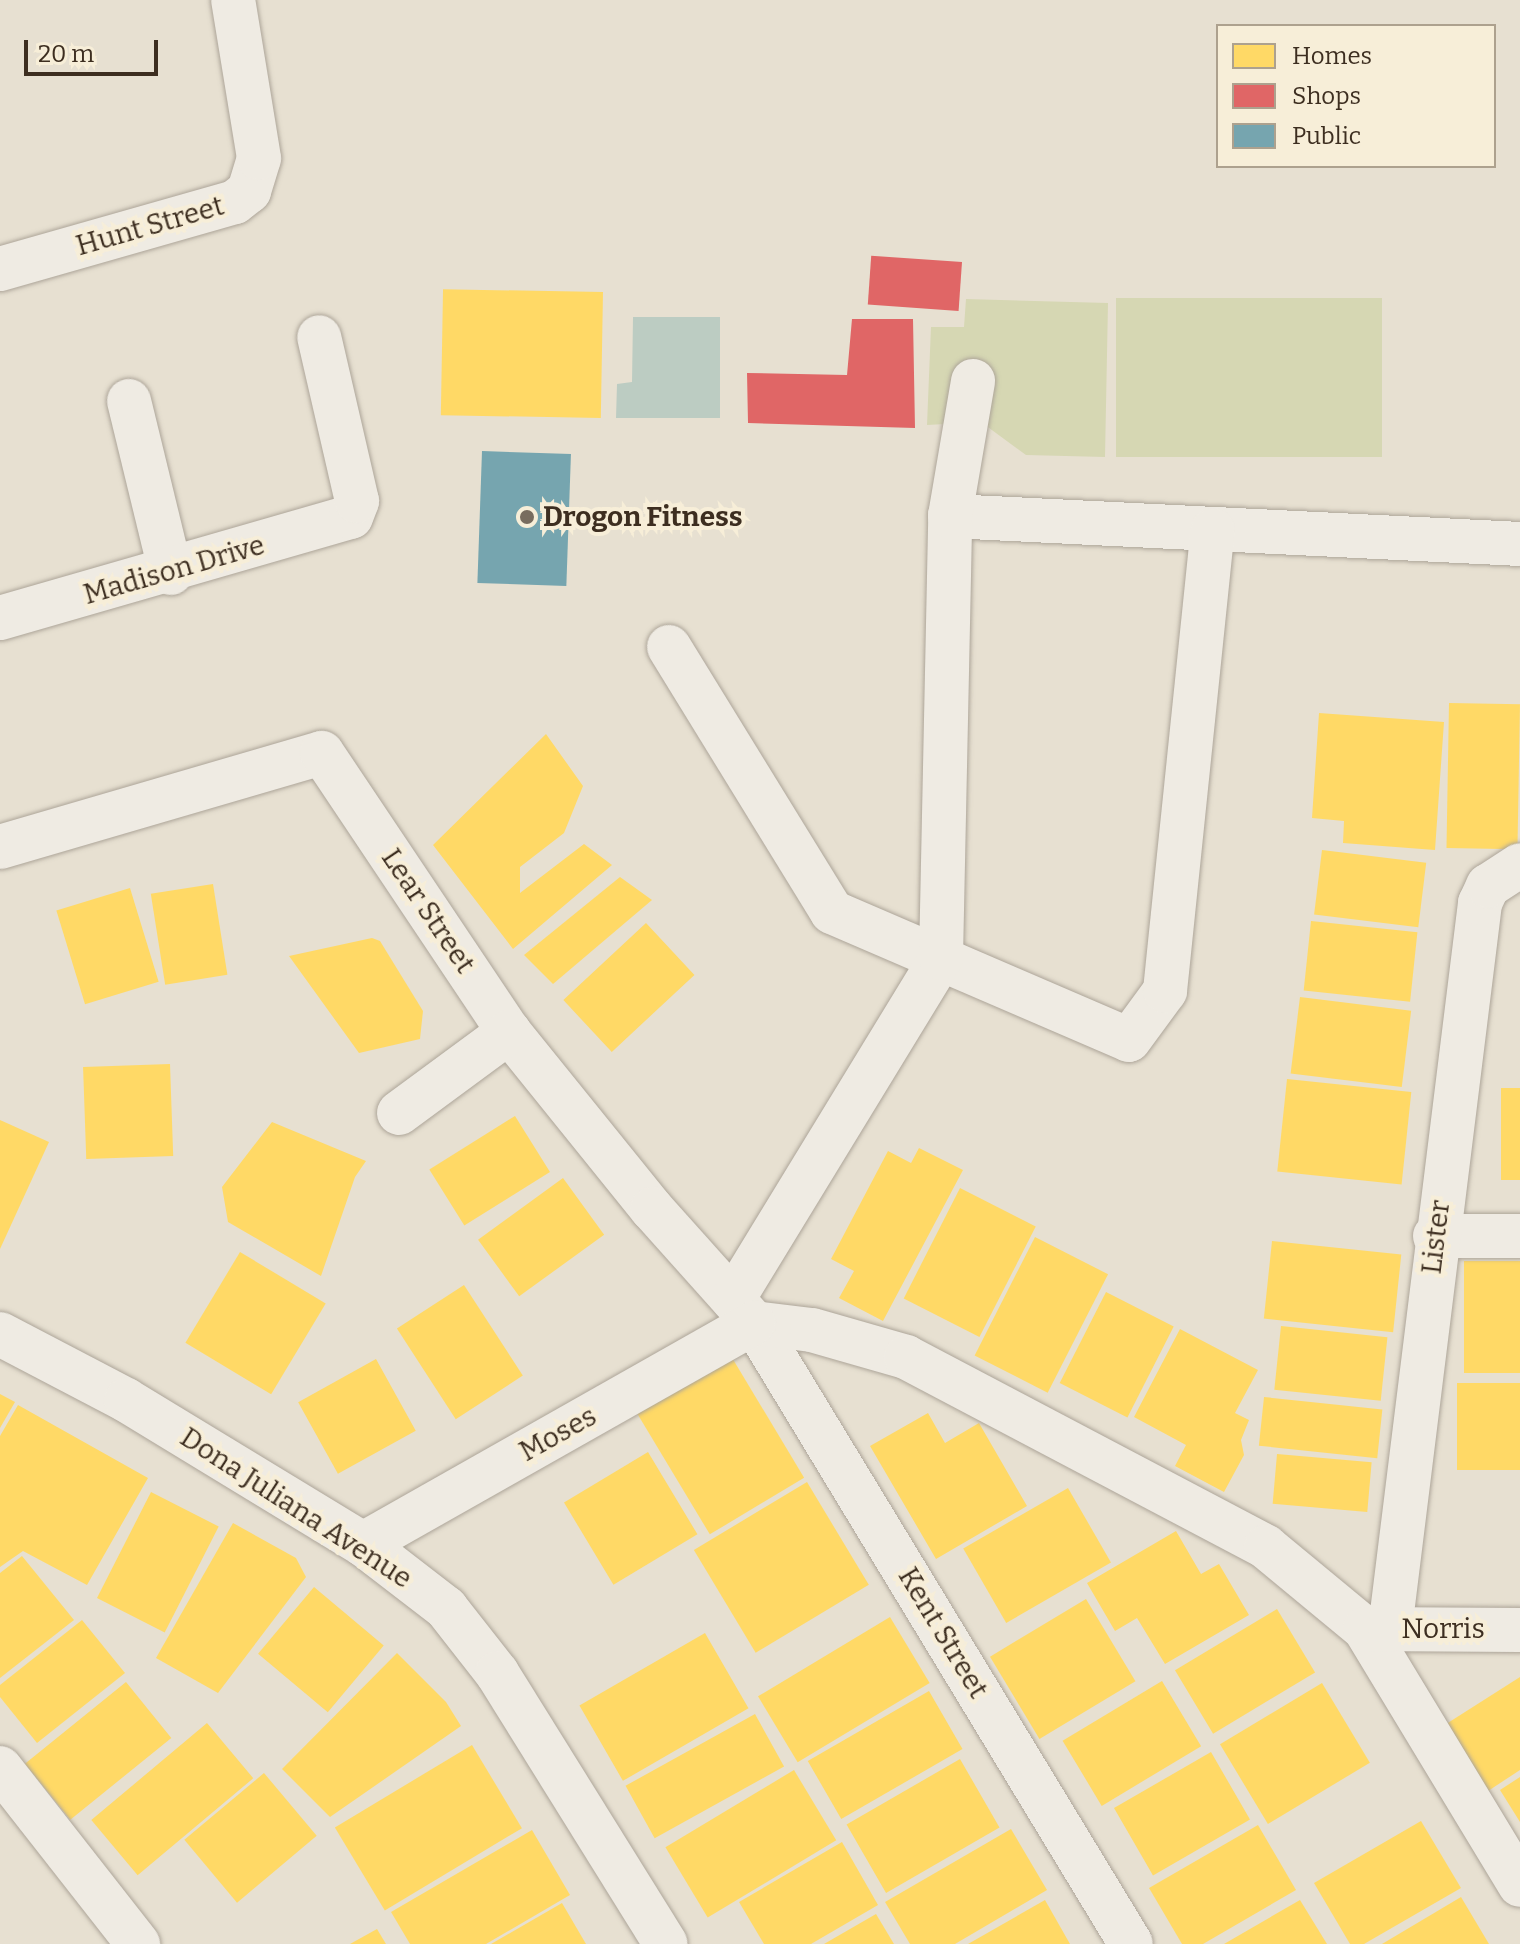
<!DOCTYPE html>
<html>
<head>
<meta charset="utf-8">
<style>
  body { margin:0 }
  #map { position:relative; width:1520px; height:1944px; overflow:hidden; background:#e7e0d1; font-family:Bitter,serif }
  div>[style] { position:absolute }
  .green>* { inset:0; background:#d6d7b3; transform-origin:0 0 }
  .water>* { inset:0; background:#bcccc2 }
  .homes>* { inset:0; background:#ffd966; transform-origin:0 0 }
  .shops>* { inset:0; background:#e06666; transform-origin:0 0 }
  .public>* { inset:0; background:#76a5af; transform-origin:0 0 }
  .roads { filter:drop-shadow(0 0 2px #ada599) drop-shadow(0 0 2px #ada599) }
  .minor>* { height:44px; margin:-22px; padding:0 22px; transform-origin:22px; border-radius:22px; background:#efebe3 }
  .dots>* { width:22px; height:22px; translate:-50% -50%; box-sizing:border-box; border:4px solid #f7eed8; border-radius:50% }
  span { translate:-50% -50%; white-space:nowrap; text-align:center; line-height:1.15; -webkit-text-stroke:8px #f7eed8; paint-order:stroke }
  .street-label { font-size:28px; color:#3d2e20 }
  .poi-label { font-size:28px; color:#3d2e20; font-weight:700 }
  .left { translate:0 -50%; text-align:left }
  .legend { position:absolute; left:1216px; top:24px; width:280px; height:144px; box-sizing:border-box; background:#f7eed8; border:2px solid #ada18e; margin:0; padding:10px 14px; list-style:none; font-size:24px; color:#3d2e20 }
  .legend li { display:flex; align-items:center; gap:16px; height:40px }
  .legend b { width:40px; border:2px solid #ada18e }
  .scale { position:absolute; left:24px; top:40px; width:134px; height:36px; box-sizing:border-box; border:4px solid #3d2e20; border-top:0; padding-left:10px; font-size:24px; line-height:28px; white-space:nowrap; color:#3d2e20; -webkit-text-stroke:6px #f7eed8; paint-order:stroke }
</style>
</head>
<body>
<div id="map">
  <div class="green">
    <div style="left:1116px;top:298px;width:266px;height:159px"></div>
    <div style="clip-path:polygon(966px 299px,1108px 303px,1105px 457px,1026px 455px,981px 422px,927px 425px,931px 327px,964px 327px)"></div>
  </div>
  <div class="water">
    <div style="clip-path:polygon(633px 317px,720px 317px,720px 418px,616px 418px,617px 384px,632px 382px)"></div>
  </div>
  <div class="homes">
    <div style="left:603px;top:292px;width:126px;height:160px;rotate:91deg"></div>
    <div style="left:1449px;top:703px;width:71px;height:145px;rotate:1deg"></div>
    <div style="clip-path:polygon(1319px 713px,1444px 722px,1435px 850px,1343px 843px,1344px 821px,1312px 818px)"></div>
    <div style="clip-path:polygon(546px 734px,583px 786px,564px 833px,520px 867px,520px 893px,584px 844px,612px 865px,513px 949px,433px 845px)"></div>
    <div style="left:1322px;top:850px;width:105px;height:65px;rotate:7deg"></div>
    <div style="clip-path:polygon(620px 877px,652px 900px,553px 984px,524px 955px)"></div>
    <div style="left:213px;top:884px;width:92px;height:63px;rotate:81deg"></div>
    <div style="left:130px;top:888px;width:98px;height:77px;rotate:73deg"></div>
    <div style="left:1311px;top:921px;width:107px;height:70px;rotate:6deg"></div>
    <div style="left:646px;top:923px;width:71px;height:113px;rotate:47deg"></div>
    <div style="clip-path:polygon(372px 938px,380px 941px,423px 1011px,420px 1039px,359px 1053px,289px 956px)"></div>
    <div style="left:1300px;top:997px;width:112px;height:77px;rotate:7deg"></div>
    <div style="left:170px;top:1064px;width:92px;height:87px;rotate:88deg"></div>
    <div style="left:1287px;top:1079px;width:125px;height:93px;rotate:6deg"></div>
    <div style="left:1501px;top:1088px;width:19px;height:92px"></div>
    <div style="left:515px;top:1116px;width:66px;height:101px;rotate:58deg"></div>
    <div style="clip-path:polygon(0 1120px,49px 1142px,0 1249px)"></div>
    <div style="clip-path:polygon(272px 1122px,366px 1161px,355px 1177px,321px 1276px,228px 1222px,222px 1187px)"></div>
    <div style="clip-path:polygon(919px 1148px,963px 1170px,883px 1321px,839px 1298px,854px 1271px,831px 1259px,888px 1151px,911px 1163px)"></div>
    <div style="left:563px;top:1178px;width:70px;height:105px;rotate:54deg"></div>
    <div style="left:960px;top:1188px;width:85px;height:124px;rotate:27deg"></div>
    <div style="left:1035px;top:1237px;width:82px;height:133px;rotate:27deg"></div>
    <div style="left:1272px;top:1241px;width:130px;height:78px;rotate:6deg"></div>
    <div style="left:240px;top:1252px;width:100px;height:106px;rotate:31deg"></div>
    <div style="left:1464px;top:1261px;width:56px;height:112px"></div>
    <div style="left:464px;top:1285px;width:108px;height:80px;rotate:57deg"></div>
    <div style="left:1106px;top:1292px;width:76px;height:102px;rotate:27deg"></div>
    <div style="left:1281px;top:1326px;width:107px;height:64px;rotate:6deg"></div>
    <div style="clip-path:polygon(1180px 1329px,1258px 1370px,1235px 1413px,1249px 1420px,1241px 1440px,1244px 1455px,1224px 1492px,1175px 1466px,1186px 1445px,1134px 1417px)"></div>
    <div style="left:731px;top:1356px;width:142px;height:110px;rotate:59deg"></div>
    <div style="left:376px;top:1359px;width:82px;height:89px;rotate:61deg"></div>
    <div style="left:1457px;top:1383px;width:63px;height:87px"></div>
    <div style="clip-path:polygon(0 1394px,15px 1402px,0 1428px)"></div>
    <div style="left:1264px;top:1397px;width:119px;height:49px;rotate:6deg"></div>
    <div style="clip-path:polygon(18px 1405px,148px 1478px,87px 1585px,23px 1551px,0 1567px,0 1436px)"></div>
    <div style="clip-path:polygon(928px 1413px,945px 1443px,979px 1423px,1027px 1506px,936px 1559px,870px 1446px)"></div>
    <div style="left:648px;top:1452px;width:96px;height:98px;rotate:59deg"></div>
    <div style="left:1277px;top:1454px;width:95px;height:50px;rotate:5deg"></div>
    <div style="left:807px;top:1482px;width:120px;height:132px;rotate:59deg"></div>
    <div style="left:1068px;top:1488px;width:86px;height:121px;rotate:60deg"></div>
    <div style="left:151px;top:1492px;width:76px;height:119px;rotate:27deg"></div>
    <div style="clip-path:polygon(233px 1523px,296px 1558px,306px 1577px,218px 1693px,156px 1658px)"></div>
    <div style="clip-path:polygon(1176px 1531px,1201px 1574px,1219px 1564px,1249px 1615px,1165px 1664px,1137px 1618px,1115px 1631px,1087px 1583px)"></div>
    <div style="clip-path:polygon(22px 1556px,74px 1620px,0 1678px,0 1573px)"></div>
    <div style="left:314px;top:1587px;width:91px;height:87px;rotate:40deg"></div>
    <div style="left:1086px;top:1599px;width:96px;height:112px;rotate:59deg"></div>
    <div style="left:1277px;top:1609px;width:74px;height:119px;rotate:59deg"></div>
    <div style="left:890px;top:1617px;width:77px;height:154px;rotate:59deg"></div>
    <div style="clip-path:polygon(82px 1620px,125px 1673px,37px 1743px,0 1697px,0 1685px)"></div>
    <div style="left:705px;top:1633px;width:87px;height:145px;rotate:60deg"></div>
    <div style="clip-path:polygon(397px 1653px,446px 1702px,461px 1726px,330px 1817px,282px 1769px)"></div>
    <div style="clip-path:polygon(1520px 1677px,1520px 1770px,1485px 1793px,1443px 1726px)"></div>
    <div style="left:1162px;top:1681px;width:76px;height:116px;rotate:59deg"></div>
    <div style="left:126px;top:1682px;width:72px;height:130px;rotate:51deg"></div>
    <div style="left:1322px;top:1683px;width:93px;height:119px;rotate:59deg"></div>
    <div style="left:929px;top:1691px;width:67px;height:140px;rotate:60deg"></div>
    <div style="left:755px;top:1714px;width:60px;height:148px;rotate:61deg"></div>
    <div style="left:207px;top:1723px;width:72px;height:151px;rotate:50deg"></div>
    <div style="left:472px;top:1745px;width:97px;height:160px;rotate:59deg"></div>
    <div style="left:1211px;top:1752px;width:78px;height:112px;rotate:60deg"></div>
    <div style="left:960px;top:1759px;width:79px;height:131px;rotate:60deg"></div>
    <div style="left:794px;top:1770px;width:82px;height:150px;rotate:59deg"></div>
    <div style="left:264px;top:1773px;width:82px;height:104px;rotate:50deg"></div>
    <div style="clip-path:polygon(1520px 1777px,1520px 1822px,1500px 1790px)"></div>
    <div style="clip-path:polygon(1421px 1821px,1461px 1888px,1364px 1944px,1350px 1944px,1314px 1883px)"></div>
    <div style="clip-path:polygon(1258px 1825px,1296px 1890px,1203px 1944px,1182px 1944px,1149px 1888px)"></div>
    <div style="clip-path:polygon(1011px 1829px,1047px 1890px,955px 1944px,910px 1944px,885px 1902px)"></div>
    <div style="clip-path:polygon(532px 1830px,570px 1895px,486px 1944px,410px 1944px,391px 1912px)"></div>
    <div style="clip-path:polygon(842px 1842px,878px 1905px,811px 1944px,764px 1944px,739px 1902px)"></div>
    <div style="clip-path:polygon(1461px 1897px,1489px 1944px,1382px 1944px)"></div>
    <div style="clip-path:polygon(1045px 1900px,1070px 1944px,968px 1944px)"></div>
    <div style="clip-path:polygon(1300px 1900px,1327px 1944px,1224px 1944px)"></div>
    <div style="clip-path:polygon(562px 1903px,586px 1944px,491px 1944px)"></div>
    <div style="clip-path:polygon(876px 1914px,894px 1944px,824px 1944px)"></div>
    <div style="clip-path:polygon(377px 1929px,386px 1944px,350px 1944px)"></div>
  </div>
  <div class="shops">
    <div style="left:962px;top:262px;width:49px;height:91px;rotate:94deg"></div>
    <div style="clip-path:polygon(852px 319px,913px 319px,915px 428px,748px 423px,747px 373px,847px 375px)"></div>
  </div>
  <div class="public">
    <div style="left:482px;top:451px;width:89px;height:132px;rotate:2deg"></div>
  </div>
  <div class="roads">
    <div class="minor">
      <div style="left:0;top:269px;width:244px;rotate:-15.9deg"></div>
      <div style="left:235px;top:202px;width:18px;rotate:-38deg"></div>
      <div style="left:249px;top:191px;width:34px;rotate:-73deg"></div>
      <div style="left:259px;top:158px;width:160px;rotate:-99.3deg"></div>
      <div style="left:129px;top:401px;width:177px;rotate:76.3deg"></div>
      <div style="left:950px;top:516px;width:571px;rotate:2.81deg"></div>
      <div style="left:0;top:618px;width:365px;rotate:-16.1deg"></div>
      <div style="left:351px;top:517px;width:17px;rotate:-69deg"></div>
      <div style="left:357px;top:501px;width:168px;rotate:-103deg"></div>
      <div style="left:669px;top:647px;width:311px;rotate:58.4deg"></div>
      <div style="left:832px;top:912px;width:323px;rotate:23.3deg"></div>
      <div style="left:1129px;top:1040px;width:61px;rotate:-53.7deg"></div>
      <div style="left:1165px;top:991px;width:463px;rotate:-84.1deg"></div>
      <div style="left:0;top:847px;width:335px;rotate:-16.3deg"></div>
      <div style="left:322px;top:753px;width:336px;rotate:56.2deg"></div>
      <div style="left:509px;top:1032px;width:228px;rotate:51.1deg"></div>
      <div style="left:652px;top:1209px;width:153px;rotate:48.2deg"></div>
      <div style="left:754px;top:1323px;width:726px;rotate:58.74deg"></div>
      <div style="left:399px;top:1113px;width:137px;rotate:-36.4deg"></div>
      <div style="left:1435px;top:1236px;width:85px"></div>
      <div style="left:733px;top:1299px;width:399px;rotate:-58.6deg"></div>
      <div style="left:941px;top:958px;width:442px;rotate:-88.8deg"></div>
      <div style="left:950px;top:516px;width:137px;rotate:-80.3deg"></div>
      <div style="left:754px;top:1323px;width:58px;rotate:6.9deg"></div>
      <div style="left:812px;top:1330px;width:98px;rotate:16deg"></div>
      <div style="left:906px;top:1357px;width:407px;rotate:27.8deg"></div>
      <div style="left:1266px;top:1547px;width:129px;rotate:39.6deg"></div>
      <div style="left:1365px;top:1629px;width:299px;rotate:58.8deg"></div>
      <div style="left:0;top:1334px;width:142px;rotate:27.6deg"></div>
      <div style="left:126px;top:1400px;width:277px;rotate:31.3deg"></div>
      <div style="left:363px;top:1544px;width:105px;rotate:37.6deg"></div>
      <div style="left:446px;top:1608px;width:83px;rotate:51.9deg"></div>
      <div style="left:497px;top:1673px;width:319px;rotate:58.1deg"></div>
      <div style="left:363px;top:1544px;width:449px;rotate:-29.5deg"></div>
      <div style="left:1365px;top:1629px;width:155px;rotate:0.4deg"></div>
      <div style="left:1390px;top:1629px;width:732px;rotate:-82.93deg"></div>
      <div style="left:1480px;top:903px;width:19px;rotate:-65deg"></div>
      <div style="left:1488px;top:886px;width:38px;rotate:-33deg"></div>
      <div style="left:0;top:1768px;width:224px;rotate:51.9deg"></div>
    </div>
  </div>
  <div class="dots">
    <div style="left:527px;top:517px;background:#786c5e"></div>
  </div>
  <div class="street-label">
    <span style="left:150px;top:226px;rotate:-16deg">Hunt Street</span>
    <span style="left:174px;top:570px;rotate:-16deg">Madison Drive</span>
    <span style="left:428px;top:911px;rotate:56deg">Lear Street</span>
    <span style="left:1436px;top:1237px;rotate:-83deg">Lister</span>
    <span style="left:558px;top:1434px;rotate:-29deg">Moses</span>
    <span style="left:296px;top:1508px;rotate:33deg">Dona Juliana Avenue</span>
    <span style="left:1443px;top:1629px">Norris</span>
    <span style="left:943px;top:1633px;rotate:59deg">Kent Street</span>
  </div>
  <div class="poi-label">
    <span class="left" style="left:543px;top:517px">Drogon Fitness</span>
  </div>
  <ul class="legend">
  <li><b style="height:22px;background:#ffd966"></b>Homes</li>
  <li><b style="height:22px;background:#e06666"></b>Shops</li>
  <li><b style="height:22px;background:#76a5af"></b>Public</li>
  </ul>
  <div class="scale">20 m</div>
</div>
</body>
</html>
